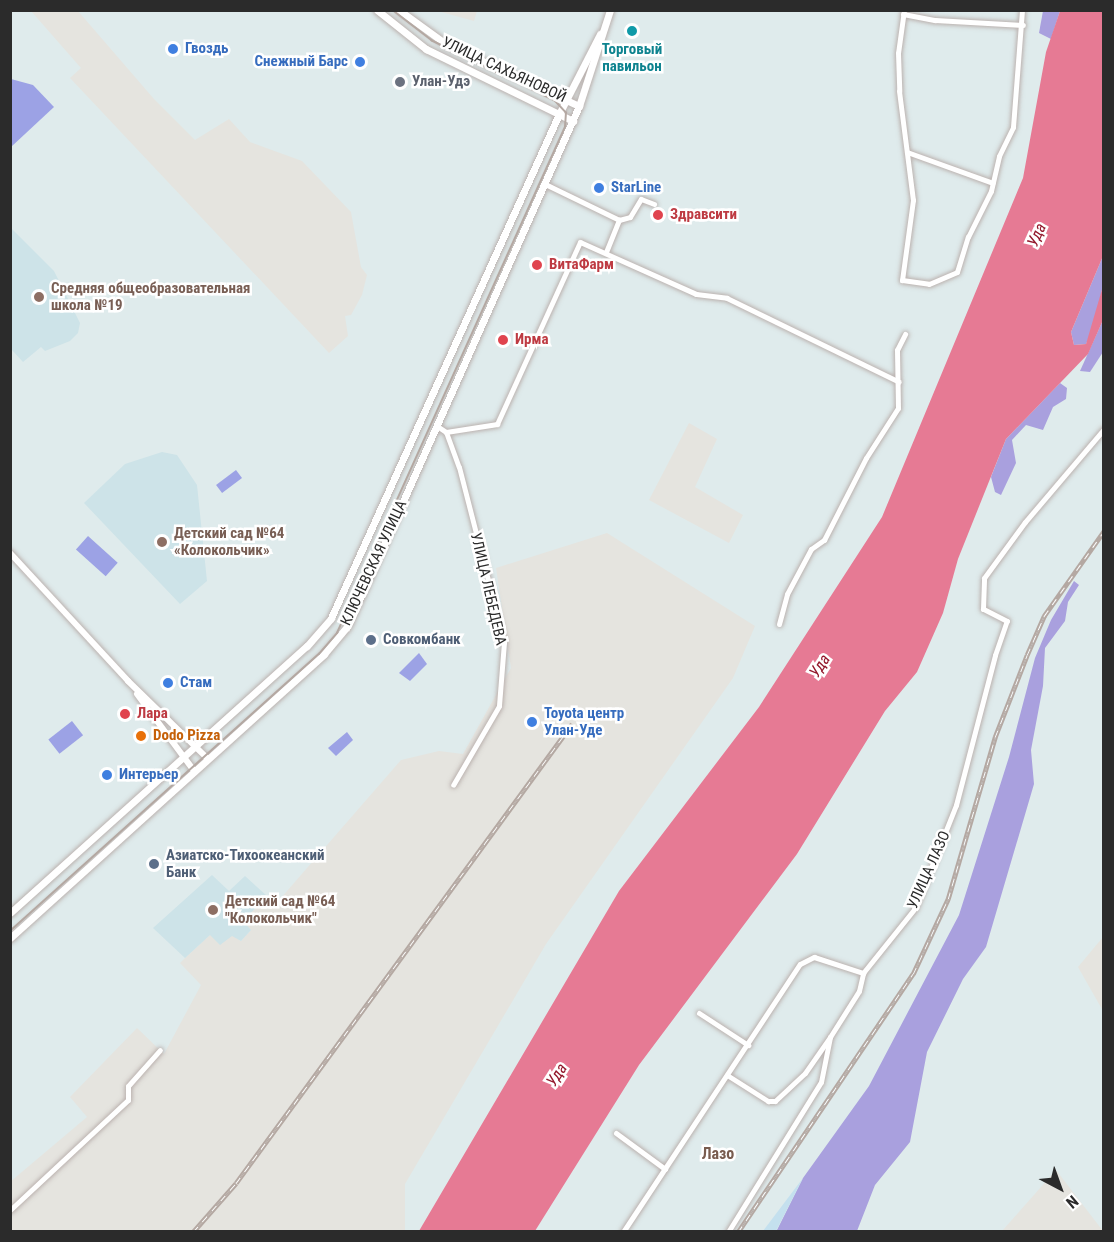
<!DOCTYPE html>
<html>
<head>
<meta charset="utf-8">
<style>
  body { margin:0 }
  #map { position:relative; width:1114px; height:1242px; overflow:hidden; background:#dfebec; font-family:"Roboto Condensed",sans-serif }
  div>[style] { position:absolute }
  .industrial>* { inset:0; background:#e5e4df }
  .education>* { inset:0; background:#cde3e8 }
  .green>* { inset:0; background:#a9a0de }
  .sand>* { inset:0; background:#c4e0ee }
  .pitch>* { inset:0; background:#9ca2e5; transform-origin:0 0 }
  .water>* { inset:0; background:#e67a94 }
  .roads { filter:drop-shadow(0 0 2px #bbb2af) drop-shadow(0 0 2px #bbb2af) }
  .minor>* { height:5px; margin:-2.5px; padding:0 2.5px; transform-origin:2.5px; border-radius:2.5px; background:#fff }
  .tertiary>* { height:6px; margin:-3px; padding:0 3px; transform-origin:3px; border-radius:3px; background:#fff }
  .secondary>* { height:7px; margin:-3.5px; padding:0 3.5px; transform-origin:3.5px; border-radius:3.5px; background:#fff }
  .tram>* { height:1.5px; margin:-0.75px; padding:0 0.75px; transform-origin:0.75px; border-radius:0.75px; background:#b4a8a2 }
  .rail>* { height:4.5px; margin-top:-2.25px; transform-origin:0; background:repeating-linear-gradient(90deg,#fff 0 7px,#b4a8a2 0 14px); box-sizing:border-box; border-block:2px solid #b4a8a2 }
  .dots>* { width:16px; height:16px; translate:-50% -50%; box-sizing:border-box; border:3px solid #fff; border-radius:50% }
  span { translate:-50% -50%; white-space:nowrap; text-align:center; line-height:1.15; -webkit-text-stroke:5px #fff; paint-order:stroke }
  .shop-label { font-size:15px; color:#366cbe; font-weight:700 }
  .left { translate:0 -50%; text-align:left }
  .right { translate:-100% -50%; text-align:right }
  .culture-label { font-size:15px; color:#0d838f; font-weight:700 }
  .street-label { font-size:15px; color:#2b2b2b }
  .worship-label { font-size:15px; color:#5b616d; font-weight:700 }
  .health-label { font-size:15px; color:#be3a42; font-weight:700 }
  .education-label { font-size:15px; color:#785e54; font-weight:700 }
  .service-label { font-size:15px; color:#4e5e75; font-weight:700 }
  .food-label { font-size:15px; color:#c56008; font-weight:700 }
  .water-label { font-size:16px; color:#93182c; font-style:italic }
  .neighbourhood-label { font-size:16px; color:#795c4f; font-weight:700 }
  .frame { position:absolute; inset:0; border:12px solid #2b2b2b; pointer-events:none }
  .north { position:absolute; left:1030px; top:1158px; width:60px; height:60px; -webkit-text-stroke:4px #fff; paint-order:stroke; rotate:139deg; font-size:16px; font-weight:700; line-height:24px; text-align:center; color:#2b2b2b }
  .north::after { content:''; display:block; margin:auto; width:21px; height:27px; background:#2b2b2b; clip-path:polygon(50% 0,100% 100%,50% 72%,0 100%) }
</style>
</head>
<body>
<div id="map">
  <div class="industrial">
    <div style="clip-path:polygon(434px 10px,477px 10px,477px 11px,474px 21px)"></div>
    <div style="clip-path:polygon(31px 11px,78px 11px,154px 99px,195px 140px,229px 119px,250px 142px,302px 161px,351px 212px,361px 267px,367px 275px,362px 295px,351px 315px,345px 316px,348px 336px,329px 353px,70px 78px,81px 68px)"></div>
    <div style="clip-path:polygon(689px 423px,717px 439px,695px 487px,743px 515px,729px 543px,649px 500px)"></div>
    <div style="clip-path:polygon(607px 533px,755px 626px,733px 678px,546px 944px,405px 1184px,405px 1231px,11px 1231px,10px 1182px,87px 1117px,70px 1097px,137px 1028px,164px 1054px,201px 985px,180px 963px,185px 958px,210px 935px,232px 935px,241px 941px,251px 930px,243px 922px,264px 898px,274px 906px,401px 760px,439px 751px,463px 754px,511px 668px,496px 568px)"></div>
    <div style="clip-path:polygon(1103px 937px,1104px 938px,1103px 1011px,1078px 967px)"></div>
    <div style="clip-path:polygon(1056px 1170px,1103px 1231px,1002px 1231px)"></div>
  </div>
  <div class="education">
    <div style="clip-path:polygon(10px 227px,54px 271px,80px 323px,78px 333px,70px 341px,45px 351px,41px 347px,23px 362px,11px 349px)"></div>
    <div style="clip-path:polygon(162px 452px,177px 455px,197px 485px,207px 581px,180px 604px,84px 503px,125px 464px)"></div>
    <div style="clip-path:polygon(212px 875px,229px 891px,245px 876px,267px 896px,243px 921px,251px 930px,241px 941px,232px 936px,220px 945px,210px 935px,185px 958px,153px 928px)"></div>
  </div>
  <div class="green">
    <div style="clip-path:polygon(1043px 11px,1060px 11px,1051px 39px,1039px 33px)"></div>
    <div style="clip-path:polygon(1103px 256px,1103px 286px,1093px 328px,1086px 344px,1074px 345px,1071px 332px)"></div>
    <div style="clip-path:polygon(1103px 320px,1103px 352px,1090px 372px,1080px 371px)"></div>
    <div style="clip-path:polygon(1060px 383px,1067px 388px,1066px 399px,1053px 407px,1043px 430px,1026px 425px,1012px 440px,1016px 463px,1001px 495px,995px 492px,991px 477px,1006px 439px)"></div>
    <div style="clip-path:polygon(1074px 581px,1079px 585px,1068px 602px,1065px 621px,1045px 648px,1043px 686px,1031px 750px,1034px 784px,986px 947px,963px 979px,927px 1052px,910px 1142px,875px 1185px,857px 1231px,776px 1232px,803px 1178px,869px 1086px,959px 915px,1009px 757px,1035px 658px,1051px 620px)"></div>
  </div>
  <div class="sand">
    <div style="clip-path:polygon(803px 1178px,776px 1231px,763px 1231px)"></div>
  </div>
  <div class="pitch">
    <div style="clip-path:polygon(11px 79px,33px 85px,54px 107px,11px 147px)"></div>
    <div style="left:236px;top:470px;width:10px;height:25px;rotate:53deg"></div>
    <div style="left:88px;top:536px;width:40px;height:18px;rotate:42deg"></div>
    <div style="clip-path:polygon(419px 653px,427px 664px,410px 681px,399px 673px)"></div>
    <div style="left:72px;top:721px;width:18px;height:30px;rotate:52deg"></div>
    <div style="clip-path:polygon(347px 732px,353px 740px,336px 756px,328px 748px)"></div>
  </div>
  <div class="water">
    <div style="clip-path:polygon(1060px 11px,1103px 11px,1103px 256px,1071px 332px,1074px 345px,1086px 344px,1103px 286px,1103px 320px,1088px 354px,1006px 439px,958px 559px,943px 613px,917px 672px,885px 711px,797px 854px,639px 1065px,535px 1231px,419px 1231px,619px 891px,759px 707px,882px 517px,1023px 178px,1046px 52px)"></div>
  </div>
  <div class="roads">
    <div class="minor">
      <div style="left:904px;top:10px;width:43px;rotate:97.9deg"></div>
      <div style="left:898px;top:53px;width:38px;rotate:88deg"></div>
      <div style="left:899px;top:91px;width:110px;rotate:82.7deg"></div>
      <div style="left:913px;top:200px;width:81px;rotate:97.8deg"></div>
      <div style="left:902px;top:280px;width:27px;rotate:8deg"></div>
      <div style="left:929px;top:284px;width:30px;rotate:-23deg"></div>
      <div style="left:957px;top:272px;width:37px;rotate:-73deg"></div>
      <div style="left:968px;top:237px;width:51px;rotate:-63.4deg"></div>
      <div style="left:991px;top:191px;width:36px;rotate:-77deg"></div>
      <div style="left:999px;top:156px;width:32px;rotate:-64deg"></div>
      <div style="left:1013px;top:127px;width:117px;rotate:-85.6deg"></div>
      <div style="left:903px;top:14px;width:33px;rotate:11deg"></div>
      <div style="left:935px;top:20px;width:88px;rotate:3.3deg"></div>
      <div style="left:907px;top:152px;width:91px;rotate:19.8deg"></div>
      <div style="left:545px;top:184px;width:82px;rotate:25.9deg"></div>
      <div style="left:619px;top:220px;width:11px;rotate:-15deg"></div>
      <div style="left:630px;top:217px;width:21px;rotate:-59deg"></div>
      <div style="left:641px;top:199px;width:14px;rotate:21deg"></div>
      <div style="left:606px;top:252px;width:35px;rotate:-68deg"></div>
      <div style="left:437px;top:426px;width:11px;rotate:34deg"></div>
      <div style="left:446px;top:432px;width:37px;rotate:70deg"></div>
      <div style="left:459px;top:467px;width:181px;rotate:75.6deg"></div>
      <div style="left:504px;top:642px;width:64px;rotate:94.5deg"></div>
      <div style="left:499px;top:706px;width:91px;rotate:120.2deg"></div>
      <div style="left:446px;top:432px;width:52px;rotate:-8.9deg"></div>
      <div style="left:497px;top:424px;width:200px;rotate:-65.5deg"></div>
      <div style="left:580px;top:242px;width:127px;rotate:24.1deg"></div>
      <div style="left:696px;top:294px;width:31px;rotate:7deg"></div>
      <div style="left:727px;top:298px;width:191px;rotate:26deg"></div>
      <div style="left:779px;top:624px;width:31px;rotate:-75deg"></div>
      <div style="left:787px;top:594px;width:51px;rotate:-61.9deg"></div>
      <div style="left:811px;top:549px;width:16px;rotate:-35deg"></div>
      <div style="left:824px;top:540px;width:92px;rotate:-62.9deg"></div>
      <div style="left:866px;top:458px;width:59px;rotate:-57.4deg"></div>
      <div style="left:898px;top:408px;width:58px;rotate:-91deg"></div>
      <div style="left:897px;top:350px;width:18px;rotate:-63deg"></div>
      <div style="left:863px;top:973px;width:83px;rotate:-51.3deg"></div>
      <div style="left:915px;top:908px;width:111px;rotate:-68.3deg"></div>
      <div style="left:956px;top:805px;width:155px;rotate:-75.4deg"></div>
      <div style="left:995px;top:655px;width:36px;rotate:-71deg"></div>
      <div style="left:1007px;top:621px;width:27px;rotate:-153deg"></div>
      <div style="left:983px;top:609px;width:31px;rotate:-88deg"></div>
      <div style="left:984px;top:578px;width:69px;rotate:-53.8deg"></div>
      <div style="left:1025px;top:522px;width:122px;rotate:-49.7deg"></div>
      <div style="left:699px;top:1013px;width:59px;rotate:33.1deg"></div>
      <div style="left:727px;top:1075px;width:49px;rotate:32.4deg"></div>
      <div style="left:768px;top:1101px;width:7px"></div>
      <div style="left:775px;top:1101px;width:41px;rotate:-43deg"></div>
      <div style="left:805px;top:1073px;width:44px;rotate:-55.2deg"></div>
      <div style="left:830px;top:1037px;width:54px;rotate:-57.8deg"></div>
      <div style="left:859px;top:991px;width:18px;rotate:-77deg"></div>
      <div style="left:616px;top:1133px;width:61px;rotate:36.3deg"></div>
      <div style="left:10px;top:1210px;width:161px;rotate:-43deg"></div>
      <div style="left:128px;top:1100px;width:14px;rotate:-90deg"></div>
      <div style="left:128px;top:1086px;width:48px;rotate:-48.4deg"></div>
      <div style="left:623px;top:1232px;width:321px;rotate:-56.6deg"></div>
      <div style="left:800px;top:964px;width:16px;rotate:-27deg"></div>
      <div style="left:814px;top:957px;width:52px;rotate:18.1deg"></div>
      <div style="left:728px;top:1232px;width:176px;rotate:-58.2deg"></div>
      <div style="left:821px;top:1082px;width:46px;rotate:-78.7deg"></div>
    </div>
    <div class="tertiary">
      <div style="left:10px;top:553px;width:174px;rotate:47.3deg"></div>
      <div style="left:128px;top:681px;width:112px;rotate:44.3deg"></div>
      <div style="left:137px;top:694px;width:97px;rotate:53.4deg"></div>
    </div>
    <div class="secondary">
      <div style="left:377px;top:10px;width:63px;rotate:38.5deg"></div>
      <div style="left:426px;top:49px;width:164px;rotate:26.1deg"></div>
      <div style="left:399px;top:10px;width:58px;rotate:35.9deg"></div>
      <div style="left:446px;top:44px;width:147px;rotate:25deg"></div>
      <div style="left:10px;top:913px;width:399px;rotate:-42deg"></div>
      <div style="left:307px;top:646px;width:37px;rotate:-49deg"></div>
      <div style="left:331px;top:618px;width:553px;rotate:-65.66deg"></div>
      <div style="left:559px;top:114px;width:90px;rotate:-62.9deg"></div>
      <div style="left:10px;top:938px;width:423px;rotate:-42.1deg"></div>
      <div style="left:324px;top:654px;width:35px;rotate:-50deg"></div>
      <div style="left:347px;top:627px;width:570px;rotate:-66deg"></div>
      <div style="left:579px;top:106px;width:101px;rotate:-72.1deg"></div>
    </div>
  </div>
  <div class="tram">
    <div style="left:10px;top:931px;width:415px;rotate:-41.9deg"></div>
    <div style="left:319px;top:654px;width:28px;rotate:-49deg"></div>
    <div style="left:337px;top:633px;width:555px;rotate:-65.74deg"></div>
    <div style="left:565px;top:127px;width:14px;rotate:-86deg"></div>
    <div style="left:566px;top:113px;width:16px;rotate:-133deg"></div>
    <div style="left:555px;top:101px;width:137px;rotate:-154deg"></div>
    <div style="left:432px;top:41px;width:51px;rotate:-142.2deg"></div>
  </div>
  <div class="rail">
    <div style="left:193px;top:1232px;width:65px;rotate:-48.7deg"></div>
    <div style="left:236px;top:1183px;width:569px;rotate:-53.79deg"></div>
    <div style="left:738px;top:1232px;width:312px;rotate:-55.9deg"></div>
    <div style="left:913px;top:974px;width:83px;rotate:-65deg"></div>
    <div style="left:948px;top:899px;width:169px;rotate:-73.8deg"></div>
    <div style="left:995px;top:737px;width:88px;rotate:-68.7deg"></div>
    <div style="left:1027px;top:655px;width:43px;rotate:-66.4deg"></div>
    <div style="left:1044px;top:616px;width:104px;rotate:-54.8deg"></div>
  </div>
  <div class="dots">
    <div style="left:632px;top:31px;background:#0f9aa8"></div>
    <div style="left:173px;top:49px;background:#3f7fe0"></div>
    <div style="left:360px;top:62px;background:#3f7fe0"></div>
    <div style="left:400px;top:82px;background:#6b7280"></div>
    <div style="left:599px;top:188px;background:#3f7fe0"></div>
    <div style="left:658px;top:215px;background:#e0444e"></div>
    <div style="left:537px;top:265px;background:#e0444e"></div>
    <div style="left:39px;top:297px;background:#8d6e63"></div>
    <div style="left:503px;top:340px;background:#e0444e"></div>
    <div style="left:162px;top:542px;background:#8d6e63"></div>
    <div style="left:371px;top:640px;background:#5c6f8a"></div>
    <div style="left:168px;top:683px;background:#3f7fe0"></div>
    <div style="left:125px;top:714px;background:#e0444e"></div>
    <div style="left:532px;top:722px;background:#3f7fe0"></div>
    <div style="left:141px;top:736px;background:#e8710a"></div>
    <div style="left:107px;top:775px;background:#3f7fe0"></div>
    <div style="left:154px;top:864px;background:#5c6f8a"></div>
    <div style="left:213px;top:910px;background:#8d6e63"></div>
  </div>
  <div class="shop-label">
    <span class="left" style="left:185px;top:49px">Гвоздь</span>
    <span class="right" style="left:348px;top:62px">Снежный Барс</span>
    <span class="left" style="left:611px;top:188px">StarLine</span>
    <span class="left" style="left:180px;top:683px">Стам</span>
    <span class="left" style="left:544px;top:722px">Toyota центр<br>Улан-Уде</span>
    <span class="left" style="left:119px;top:775px">Интерьер</span>
  </div>
  <div class="culture-label">
    <span style="left:632px;top:58px">Торговый<br>павильон</span>
  </div>
  <div class="street-label">
    <span style="left:504px;top:70px;rotate:25deg">УЛИЦА САХЬЯНОВОЙ</span>
    <span style="left:374px;top:563px;rotate:-65deg">КЛЮЧЕВСКАЯ УЛИЦА</span>
    <span style="left:488px;top:589px;rotate:77deg">УЛИЦА ЛЕБЕДЕВА</span>
    <span style="left:929px;top:870px;rotate:-66deg">УЛИЦА ЛАЗО</span>
  </div>
  <div class="worship-label">
    <span class="left" style="left:412px;top:82px">Улан-Удэ</span>
  </div>
  <div class="health-label">
    <span class="left" style="left:670px;top:215px">Здравсити</span>
    <span class="left" style="left:549px;top:265px">ВитаФарм</span>
    <span class="left" style="left:515px;top:340px">Ирма</span>
    <span class="left" style="left:137px;top:714px">Лара</span>
  </div>
  <div class="education-label">
    <span class="left" style="left:51px;top:297px">Средняя общеобразовательная<br>школа №19</span>
    <span class="left" style="left:174px;top:542px">Детский сад №64<br>«Колокольчик»</span>
    <span class="left" style="left:225px;top:910px">Детский сад №64<br>"Колокольчик"</span>
  </div>
  <div class="service-label">
    <span class="left" style="left:383px;top:640px">Совкомбанк</span>
    <span class="left" style="left:166px;top:864px">Азиатско-Тихоокеанский<br>Банк</span>
  </div>
  <div class="food-label">
    <span class="left" style="left:153px;top:736px">Dodo Pizza</span>
  </div>
  <div class="water-label">
    <span style="left:1037px;top:235px;rotate:-66deg">Уда</span>
    <span style="left:820px;top:666px;rotate:-57deg">Уда</span>
    <span style="left:557px;top:1075px;rotate:-57deg">Уда</span>
  </div>
  <div class="neighbourhood-label">
    <span style="left:718px;top:1154px">Лазо</span>
  </div>
  <div class="frame"></div>
  <div class="north">N</div>
</div>
</body>
</html>
